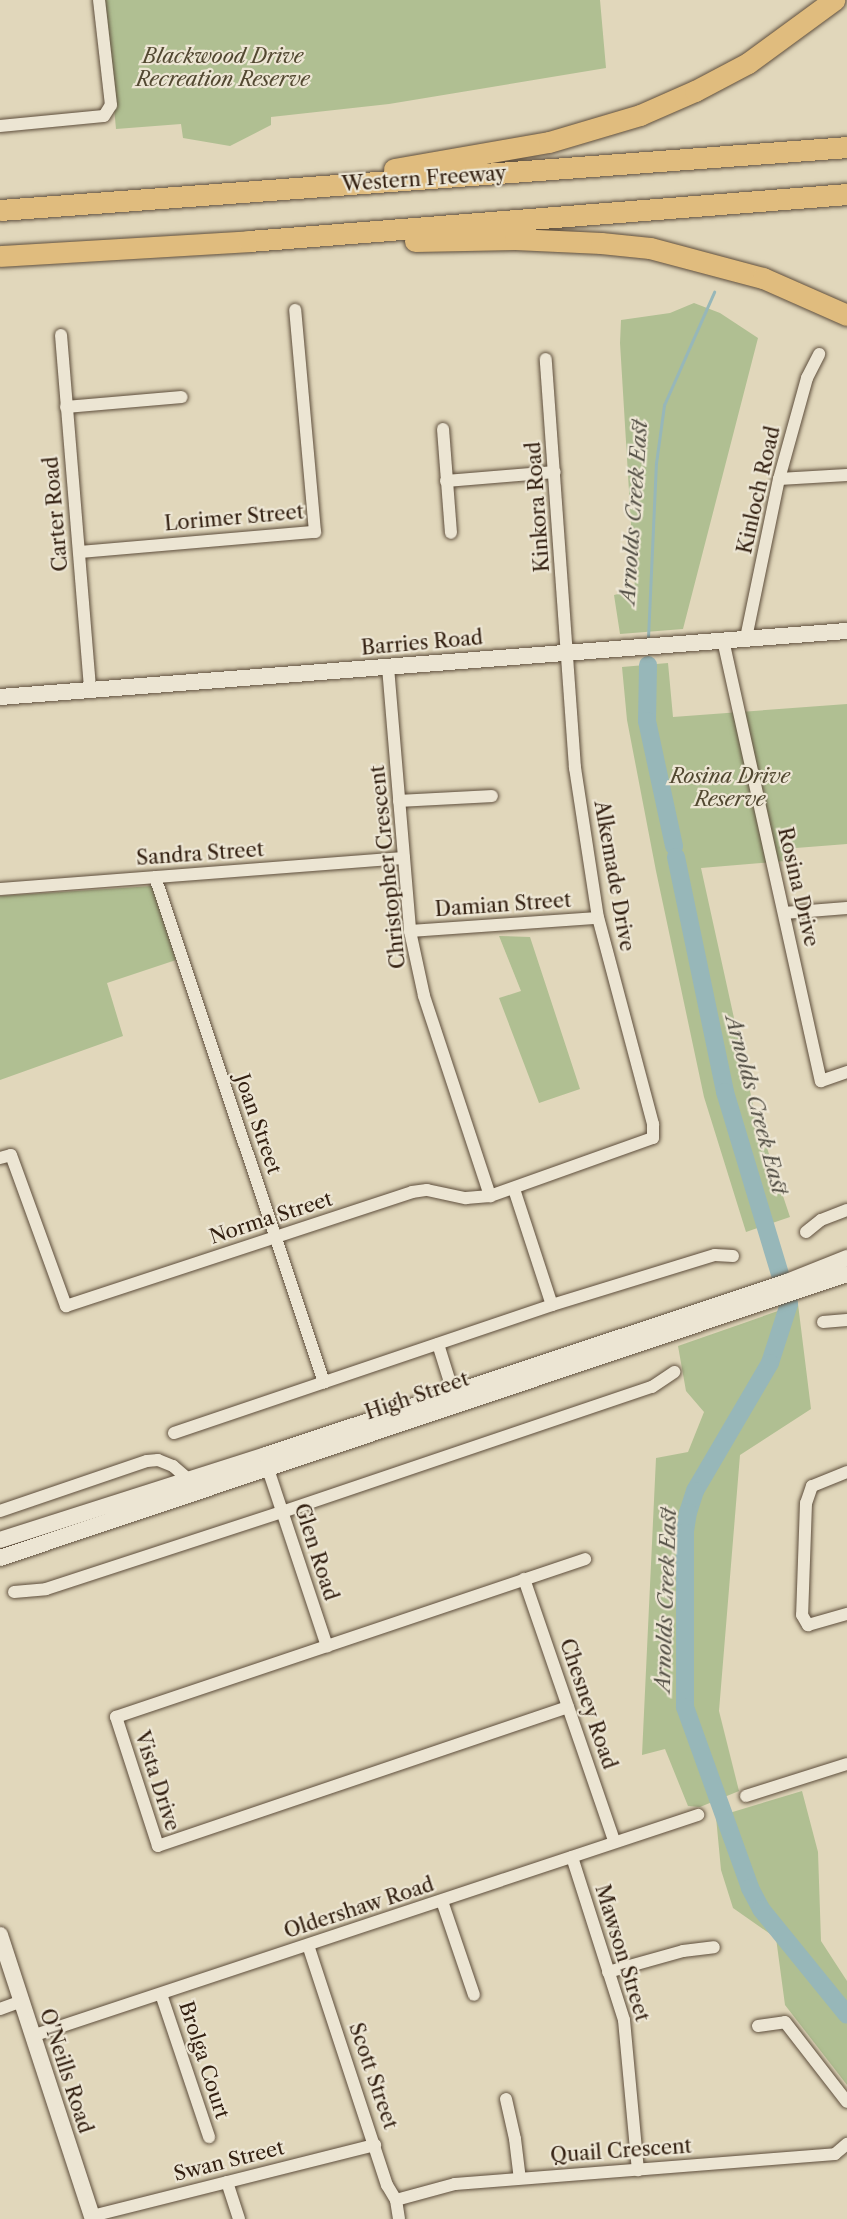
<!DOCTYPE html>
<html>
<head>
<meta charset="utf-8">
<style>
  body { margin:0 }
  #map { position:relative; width:847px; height:2219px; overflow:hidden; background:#e1d7bb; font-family:"Libre Caslon Text",serif }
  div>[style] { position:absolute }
  .green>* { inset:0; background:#b0bf92 }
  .stream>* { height:3px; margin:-1.5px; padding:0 1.5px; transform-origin:1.5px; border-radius:1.5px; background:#97b7b9 }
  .river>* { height:18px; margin:-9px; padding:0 9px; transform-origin:9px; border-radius:9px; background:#97b7b9 }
  .roads { filter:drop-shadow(0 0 2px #5e4e3c) drop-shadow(0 0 2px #5e4e3c) }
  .street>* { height:12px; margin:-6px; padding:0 6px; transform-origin:6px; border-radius:6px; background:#ece5d3 }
  .secondary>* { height:16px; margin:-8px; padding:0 8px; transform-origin:8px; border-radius:8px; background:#ece5d3 }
  .highway>* { height:21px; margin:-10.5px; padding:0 10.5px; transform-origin:10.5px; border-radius:10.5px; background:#e0bc7e }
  span { translate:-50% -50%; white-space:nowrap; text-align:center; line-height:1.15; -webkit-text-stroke:4.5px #ece5d3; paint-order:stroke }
  .park-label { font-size:20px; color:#524831; font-style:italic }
  .street-label { font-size:20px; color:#332011 }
  .water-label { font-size:21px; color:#514d43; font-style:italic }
</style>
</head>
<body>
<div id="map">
  <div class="green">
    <div style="clip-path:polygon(104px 0,600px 0,606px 68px,389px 104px,271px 117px,271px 125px,230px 146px,183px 138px,181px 124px,116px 129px)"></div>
    <div style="clip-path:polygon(694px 303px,720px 313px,758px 338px,683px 629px,620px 634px,614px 595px,635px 590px,620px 343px,621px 320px,670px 313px)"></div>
    <div style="clip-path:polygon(668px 663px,673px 717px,847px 704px,847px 844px,783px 849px,785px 861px,701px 868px,754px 1109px,790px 1217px,746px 1232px,704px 1097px,656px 871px,627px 720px,622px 667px)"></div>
    <div style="clip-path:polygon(152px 886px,176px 960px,107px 983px,123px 1036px,0 1080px,0 896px)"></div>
    <div style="clip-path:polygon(499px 936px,530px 937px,580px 1089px,539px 1103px,499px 998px,521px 991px)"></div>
    <div style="clip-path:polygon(798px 1304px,811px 1409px,740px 1455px,719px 1711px,739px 1791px,700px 1807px,688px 1806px,665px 1749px,642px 1755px,656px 1458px,688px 1452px,704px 1412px,686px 1391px,678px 1346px)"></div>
    <div style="clip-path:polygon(802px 1791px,818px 1852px,821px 1941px,847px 1981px,847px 2085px,785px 2005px,776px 1938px,733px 1908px,721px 1870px,716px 1817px)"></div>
  </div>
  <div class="stream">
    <div style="left:648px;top:638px;width:175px;rotate:-87.4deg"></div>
    <div style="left:656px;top:463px;width:59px;rotate:-82.1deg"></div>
    <div style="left:664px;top:405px;width:124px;rotate:-66.1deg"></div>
    <div style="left:648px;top:665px;width:8px;rotate:-90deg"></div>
  </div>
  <div class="river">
    <div style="left:648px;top:665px;width:56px;rotate:91deg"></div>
    <div style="left:647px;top:721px;width:128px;rotate:77.8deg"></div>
    <div style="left:676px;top:857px;width:240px;rotate:78.2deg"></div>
    <div style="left:725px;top:1092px;width:221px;rotate:73.2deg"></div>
    <div style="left:789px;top:1304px;width:62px;rotate:107.9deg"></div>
    <div style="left:770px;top:1363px;width:148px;rotate:120.4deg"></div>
    <div style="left:695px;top:1491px;width:22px;rotate:108deg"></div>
    <div style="left:688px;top:1512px;width:20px;rotate:99deg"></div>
    <div style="left:685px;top:1532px;width:175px;rotate:90deg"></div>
    <div style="left:685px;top:1707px;width:192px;rotate:70.2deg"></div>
    <div style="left:750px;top:1888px;width:24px;rotate:62deg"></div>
    <div style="left:761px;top:1909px;width:136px;rotate:50.9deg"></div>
  </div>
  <div class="roads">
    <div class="street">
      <div style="left:0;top:126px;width:104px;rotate:-5.5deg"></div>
      <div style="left:104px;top:116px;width:13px;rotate:-58deg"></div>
      <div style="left:111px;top:105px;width:106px;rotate:-96.5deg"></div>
      <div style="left:61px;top:335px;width:356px;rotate:85.3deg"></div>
      <div style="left:66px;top:407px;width:116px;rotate:-4.9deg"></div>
      <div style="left:443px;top:429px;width:104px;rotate:85.6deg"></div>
      <div style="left:779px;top:479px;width:68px;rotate:-3.4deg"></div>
      <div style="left:446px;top:481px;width:109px;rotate:-4.7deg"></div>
      <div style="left:80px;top:552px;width:236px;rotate:-4.9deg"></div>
      <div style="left:315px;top:532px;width:223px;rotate:-95.1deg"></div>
      <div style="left:746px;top:638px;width:162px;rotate:-78.3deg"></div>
      <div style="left:779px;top:479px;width:105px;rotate:-74.5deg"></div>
      <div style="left:807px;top:378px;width:27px;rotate:-63deg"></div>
      <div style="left:723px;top:640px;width:452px;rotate:77.5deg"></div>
      <div style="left:821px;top:1081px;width:28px;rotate:-19deg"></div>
      <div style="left:388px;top:667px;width:265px;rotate:85.2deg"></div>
      <div style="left:410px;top:931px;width:66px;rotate:77.8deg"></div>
      <div style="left:424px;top:996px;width:211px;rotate:71.7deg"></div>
      <div style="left:399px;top:801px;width:93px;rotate:-3.1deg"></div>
      <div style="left:155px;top:877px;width:533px;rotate:71.5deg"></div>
      <div style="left:0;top:889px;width:405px;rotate:-4.4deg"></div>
      <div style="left:784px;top:913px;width:63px;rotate:-4.5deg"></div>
      <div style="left:410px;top:931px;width:188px;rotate:-4deg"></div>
      <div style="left:0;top:1158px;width:11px;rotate:-15deg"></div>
      <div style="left:11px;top:1155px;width:161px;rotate:70deg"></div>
      <div style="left:66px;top:1306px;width:364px;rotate:-18.2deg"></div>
      <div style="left:412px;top:1192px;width:15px;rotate:-8deg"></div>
      <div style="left:427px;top:1190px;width:40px;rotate:12deg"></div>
      <div style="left:466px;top:1198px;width:24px;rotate:-5deg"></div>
      <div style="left:490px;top:1196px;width:173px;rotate:-19.6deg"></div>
      <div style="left:653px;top:1138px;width:14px;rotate:-90deg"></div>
      <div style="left:653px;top:1124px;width:213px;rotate:-104.9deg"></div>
      <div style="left:598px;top:918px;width:152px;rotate:-98.7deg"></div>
      <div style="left:575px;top:768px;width:410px;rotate:-94.1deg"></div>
      <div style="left:514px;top:1189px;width:122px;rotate:71.9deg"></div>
      <div style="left:806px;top:1232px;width:19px;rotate:-39deg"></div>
      <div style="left:821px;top:1220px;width:28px;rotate:-21deg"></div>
      <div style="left:823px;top:1322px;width:24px;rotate:-5deg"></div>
      <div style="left:438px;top:1344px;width:50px;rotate:72.6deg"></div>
      <div style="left:174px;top:1433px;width:399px;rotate:-18.7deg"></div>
      <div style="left:552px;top:1305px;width:170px;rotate:-17.1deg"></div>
      <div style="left:715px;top:1255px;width:18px;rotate:3deg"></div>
      <div style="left:268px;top:1469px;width:187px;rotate:71.6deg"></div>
      <div style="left:847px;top:1472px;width:38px;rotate:158deg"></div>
      <div style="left:812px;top:1486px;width:18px;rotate:109deg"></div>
      <div style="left:806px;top:1503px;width:112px;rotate:92deg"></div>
      <div style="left:802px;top:1615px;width:12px;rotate:59deg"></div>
      <div style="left:808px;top:1625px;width:41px;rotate:-15.8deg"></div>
      <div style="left:0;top:1511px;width:155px;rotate:-18.8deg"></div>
      <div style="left:147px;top:1461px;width:11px;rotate:-5deg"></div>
      <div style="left:158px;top:1460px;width:16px;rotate:22deg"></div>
      <div style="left:173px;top:1466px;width:20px;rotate:41deg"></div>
      <div style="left:524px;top:1579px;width:277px;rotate:71deg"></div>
      <div style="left:14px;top:1592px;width:32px;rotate:-5deg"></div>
      <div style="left:46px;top:1589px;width:248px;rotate:-18.1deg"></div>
      <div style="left:282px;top:1512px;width:391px;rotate:-18.7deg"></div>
      <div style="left:652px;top:1387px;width:27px;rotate:-34deg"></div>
      <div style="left:568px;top:1707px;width:433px;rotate:161.3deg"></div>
      <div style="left:158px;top:1846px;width:136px;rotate:-108deg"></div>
      <div style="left:116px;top:1717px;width:495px;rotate:-18.6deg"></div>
      <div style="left:746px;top:1796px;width:106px;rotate:-17.6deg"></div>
      <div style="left:572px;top:1857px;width:171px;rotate:72.3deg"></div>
      <div style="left:624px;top:2020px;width:151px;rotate:84.7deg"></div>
      <div style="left:442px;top:1901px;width:99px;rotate:71.2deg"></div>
      <div style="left:308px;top:1945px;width:253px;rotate:71.8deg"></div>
      <div style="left:387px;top:2185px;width:17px;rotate:59deg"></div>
      <div style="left:396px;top:2200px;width:19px;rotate:81deg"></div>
      <div style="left:608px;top:1972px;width:78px;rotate:-15.6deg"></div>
      <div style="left:683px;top:1951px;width:31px;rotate:-7deg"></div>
      <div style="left:161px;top:1994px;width:151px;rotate:71.4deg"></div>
      <div style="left:0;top:2009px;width:23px;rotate:-20deg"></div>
      <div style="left:758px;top:2026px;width:27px;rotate:-8deg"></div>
      <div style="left:785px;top:2022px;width:101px;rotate:52.2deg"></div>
      <div style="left:32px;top:2036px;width:702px;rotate:-18.36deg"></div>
      <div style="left:506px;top:2099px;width:41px;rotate:77.3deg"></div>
      <div style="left:515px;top:2139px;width:39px;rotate:83deg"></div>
      <div style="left:227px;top:2182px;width:39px;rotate:72deg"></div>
      <div style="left:396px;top:2200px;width:61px;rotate:-15.2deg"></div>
      <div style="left:455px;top:2184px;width:381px;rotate:-4.5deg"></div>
      <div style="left:835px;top:2154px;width:16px;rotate:-40deg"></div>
      <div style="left:92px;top:2216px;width:292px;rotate:-14.1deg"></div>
    </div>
    <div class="secondary">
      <div style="left:0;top:697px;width:850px;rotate:-4.46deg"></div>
      <div style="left:0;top:1540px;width:279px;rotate:-17.7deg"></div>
      <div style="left:266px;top:1455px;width:549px;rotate:-18.37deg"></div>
      <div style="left:787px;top:1282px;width:65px;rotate:-21.8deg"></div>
      <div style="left:0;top:1558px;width:893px;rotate:-18.54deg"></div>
      <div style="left:0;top:1935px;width:299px;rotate:71.9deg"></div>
    </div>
    <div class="highway">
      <div style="left:394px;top:169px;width:157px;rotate:-9.9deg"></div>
      <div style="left:549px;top:142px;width:95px;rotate:-16.5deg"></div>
      <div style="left:640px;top:115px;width:60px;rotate:-23.6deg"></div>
      <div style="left:695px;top:91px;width:60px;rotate:-27.8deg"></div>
      <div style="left:748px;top:63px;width:107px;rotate:-36.2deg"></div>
      <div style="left:0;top:210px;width:849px;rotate:-4.25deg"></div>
      <div style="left:415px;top:241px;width:100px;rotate:-1.1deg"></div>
      <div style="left:515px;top:239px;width:86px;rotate:2.7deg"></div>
      <div style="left:601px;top:243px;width:49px;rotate:5.8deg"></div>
      <div style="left:650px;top:248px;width:117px;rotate:14.9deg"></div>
      <div style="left:763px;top:278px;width:92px;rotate:23.8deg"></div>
      <div style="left:0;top:256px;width:249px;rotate:-3.4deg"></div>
      <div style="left:249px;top:241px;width:600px;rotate:-4.49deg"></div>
    </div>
  </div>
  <div class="park-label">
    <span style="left:223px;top:68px">Blackwood Drive<br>Recreation Reserve</span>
    <span style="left:730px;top:788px">Rosina Drive<br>Reserve</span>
  </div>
  <div class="street-label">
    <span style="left:424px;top:179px;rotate:-4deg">Western Freeway</span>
    <span style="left:759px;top:490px;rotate:-77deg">Kinloch Road</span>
    <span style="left:538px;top:507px;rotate:-94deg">Kinkora Road</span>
    <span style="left:56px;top:514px;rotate:-95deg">Carter Road</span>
    <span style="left:234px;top:518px;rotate:-5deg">Lorimer Street</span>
    <span style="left:422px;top:643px;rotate:-5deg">Barries Road</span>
    <span style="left:200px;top:854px;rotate:-4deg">Sandra Street</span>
    <span style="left:388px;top:867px;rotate:-96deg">Christopher Crescent</span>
    <span style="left:614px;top:876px;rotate:80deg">Alkemade Drive</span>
    <span style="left:798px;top:887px;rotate:77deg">Rosina Drive</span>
    <span style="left:503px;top:905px;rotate:-4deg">Damian Street</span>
    <span style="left:258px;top:1124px;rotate:71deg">Joan Street</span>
    <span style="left:271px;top:1218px;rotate:-18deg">Norma Street</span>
    <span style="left:417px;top:1396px;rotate:-19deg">High Street</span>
    <span style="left:316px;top:1552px;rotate:72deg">Glen Road</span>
    <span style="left:588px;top:1704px;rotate:71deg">Chesney Road</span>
    <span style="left:157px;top:1781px;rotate:72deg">Vista Drive</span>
    <span style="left:359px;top:1908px;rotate:-18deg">Oldershaw Road</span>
    <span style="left:622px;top:1953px;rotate:73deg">Mawson Street</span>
    <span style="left:204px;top:2060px;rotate:72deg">Brolga Court</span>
    <span style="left:66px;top:2071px;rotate:72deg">O'Neills Road</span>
    <span style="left:373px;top:2076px;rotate:71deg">Scott Street</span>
    <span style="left:621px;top:2151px;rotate:-4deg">Quail Crescent</span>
    <span style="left:229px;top:2161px;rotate:-14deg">Swan Street</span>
  </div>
  <div class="water-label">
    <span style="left:634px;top:512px;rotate:-86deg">Arnolds Creek East</span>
    <span style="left:756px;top:1105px;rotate:75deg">Arnolds Creek East</span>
    <span style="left:666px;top:1600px;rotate:-88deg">Arnolds Creek East</span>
  </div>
</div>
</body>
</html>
